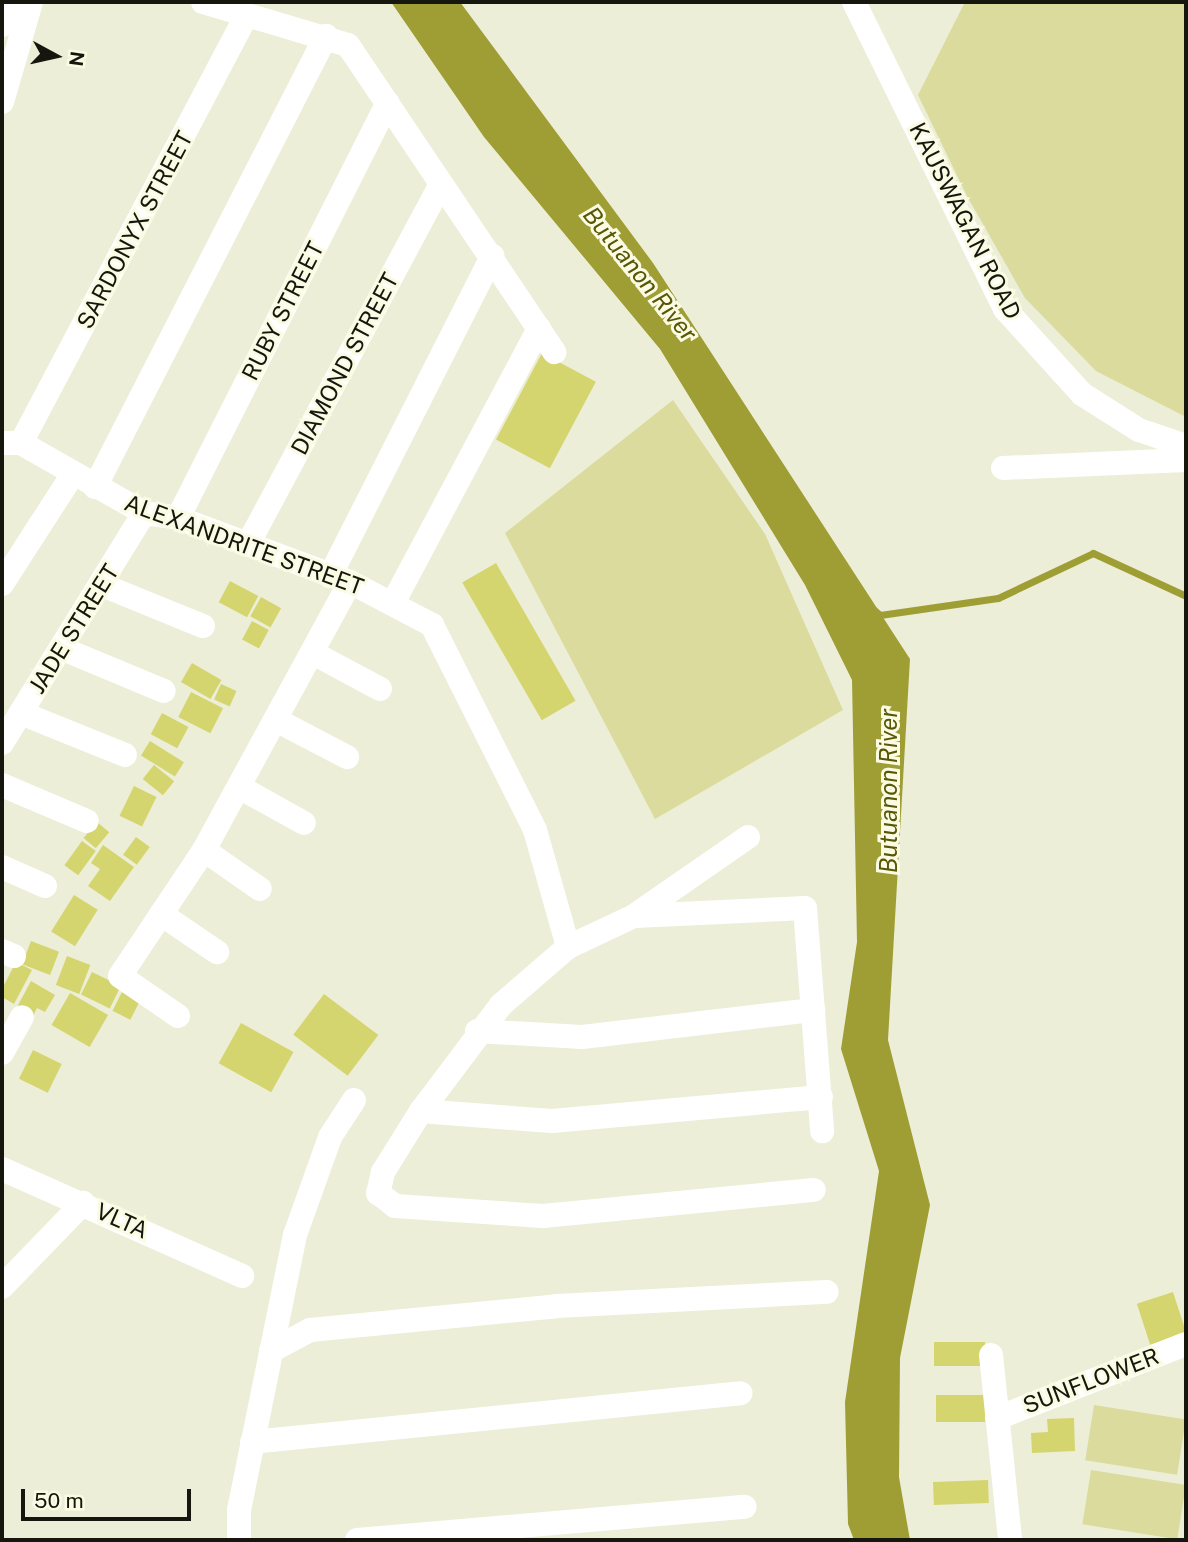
<!DOCTYPE html>
<html>
<head>
<meta charset="utf-8">
<style>
  body { margin:0 }
  #map { position:relative; width:1188px; height:1542px; overflow:hidden; background:#edeed7; font-family:"Public Sans",sans-serif }
  div>[style] { position:absolute }
  .green>* { inset:0; background:#dadb9c; transform-origin:0 0 }
  .water>* { inset:0; background:#9f9e35 }
  .stream>* { height:7px; margin:-3.5px; padding:0 3.5px; transform-origin:3.5px; border-radius:3.5px; background:#9f9e35 }
  .building>* { inset:0; background:#d5d56f; transform-origin:0 0 }
  .minor>* { height:24px; margin:-12px; padding:0 12px; transform-origin:12px; border-radius:12px; background:#fff }
  span { translate:-50% -50%; white-space:nowrap; text-align:center; line-height:1.15; -webkit-text-stroke:6px #fbfbe4; paint-order:stroke }
  .street-label { font-size:23px; color:#15160e }
  .water-label { font-size:24px; color:#585707; font-style:italic }
  .frame { position:absolute; inset:0; border:4px solid #15160e; pointer-events:none }
  .north { position:absolute; left:21px; top:21px; width:70px; height:70px; -webkit-text-stroke:5px #fbfbe4; paint-order:stroke; rotate:98deg; font-size:19px; font-weight:700; line-height:28px; text-align:center; color:#15160e }
  .north::after { content:''; display:block; margin:auto; width:24px; height:32px; background:#15160e; clip-path:polygon(50% 0,100% 100%,50% 72%,0 100%) }
  .scale { position:absolute; left:21px; top:1489px; width:170px; height:32px; box-sizing:border-box; border:4px solid #15160e; border-top:0; padding-left:9px; font-size:21px; line-height:24px; white-space:nowrap; color:#15160e; -webkit-text-stroke:5px #fbfbe4; paint-order:stroke }
</style>
</head>
<body>
<div id="map">
  <div class="green">
    <div style="clip-path:polygon(965px 2px,1186px 2px,1186px 417px,1096px 371px,1025px 298px,967px 196px,918px 95px)"></div>
    <div style="clip-path:polygon(673px 400px,765px 534px,843px 710px,655px 819px,505px 533px)"></div>
    <div style="left:1094px;top:1405px;width:93px;height:56px;rotate:9deg"></div>
    <div style="left:1091px;top:1470px;width:96px;height:55px;rotate:9deg"></div>
  </div>
  <div class="water">
    <div style="clip-path:polygon(391px 2px,460px 2px,653px 263px,910px 659px,888px 1040px,930px 1205px,900px 1358px,899px 1477px,910px 1540px,854px 1540px,848px 1524px,845px 1402px,879px 1171px,841px 1049px,857px 942px,852px 680px,805px 585px,660px 349px,484px 137px)"></div>
  </div>
  <div class="stream">
    <div style="left:874px;top:610px;width:8px;rotate:40deg"></div>
    <div style="left:880px;top:615px;width:119px;rotate:-8.2deg"></div>
    <div style="left:998px;top:598px;width:105px;rotate:-25.3deg"></div>
    <div style="left:1093px;top:553px;width:102px;rotate:24.8deg"></div>
  </div>
  <div class="building">
    <div style="left:542px;top:353px;width:61px;height:98px;rotate:28deg"></div>
    <div style="left:496px;top:563px;width:159px;height:39px;rotate:60deg"></div>
    <div style="left:230px;top:581px;width:32px;height:24px;rotate:28deg"></div>
    <div style="left:261px;top:597px;width:23px;height:22px;rotate:29deg"></div>
    <div style="left:252px;top:621px;width:19px;height:21px;rotate:28deg"></div>
    <div style="left:192px;top:663px;width:34px;height:22px;rotate:30deg"></div>
    <div style="left:221px;top:684px;width:17px;height:17px;rotate:24deg"></div>
    <div style="left:191px;top:692px;width:36px;height:28px;rotate:27deg"></div>
    <div style="left:162px;top:713px;width:30px;height:24px;rotate:28deg"></div>
    <div style="left:150px;top:741px;width:40px;height:17px;rotate:32deg"></div>
    <div style="left:154px;top:765px;width:26px;height:18px;rotate:39deg"></div>
    <div style="left:134px;top:786px;width:25px;height:33px;rotate:26deg"></div>
    <div style="left:97px;top:822px;width:16px;height:21px;rotate:40deg"></div>
    <div style="left:136px;top:837px;width:17px;height:22px;rotate:36deg"></div>
    <div style="left:82px;top:841px;width:17px;height:30px;rotate:36deg"></div>
    <div style="clip-path:polygon(103px 845px,134px 867px,110px 901px,88px 886px,100px 869px,91px 863px)"></div>
    <div style="left:74px;top:895px;width:28px;height:43px;rotate:32deg"></div>
    <div style="left:31px;top:941px;width:30px;height:25px;rotate:21deg"></div>
    <div style="left:67px;top:956px;width:25px;height:31px;rotate:21deg"></div>
    <div style="clip-path:polygon(16px 962px,32px 970px,14px 1004px,2px 997px,2px 989px)"></div>
    <div style="left:92px;top:972px;width:32px;height:25px;rotate:26deg"></div>
    <div style="clip-path:polygon(31px 981px,55px 995px,45px 1012px,37px 1008px,33px 1016px,17px 1007px)"></div>
    <div style="left:122px;top:992px;width:20px;height:21px;rotate:27deg"></div>
    <div style="left:70px;top:993px;width:44px;height:37px;rotate:30deg"></div>
    <div style="left:324px;top:994px;width:68px;height:51px;rotate:37deg"></div>
    <div style="left:241px;top:1023px;width:60px;height:46px;rotate:29deg"></div>
    <div style="left:33px;top:1050px;width:32px;height:32px;rotate:26deg"></div>
    <div style="left:1173px;top:1292px;width:43px;height:38px;rotate:72deg"></div>
    <div style="left:985px;top:1342px;width:24px;height:51px;rotate:90deg"></div>
    <div style="left:988px;top:1395px;width:27px;height:52px;rotate:90deg"></div>
    <div style="clip-path:polygon(1074px 1418px,1075px 1451px,1032px 1453px,1031px 1433px,1048px 1432px,1047px 1419px)"></div>
    <div style="left:988px;top:1480px;width:23px;height:55px;rotate:88deg"></div>
  </div>
  <div class="minor">
    <div style="left:203px;top:2px;width:151px;rotate:16.5deg"></div>
    <div style="left:348px;top:45px;width:370px;rotate:56.1deg"></div>
    <div style="left:854px;top:2px;width:342px;rotate:63.8deg"></div>
    <div style="left:1005px;top:309px;width:115px;rotate:47.8deg"></div>
    <div style="left:1082px;top:394px;width:67px;rotate:32.3deg"></div>
    <div style="left:1139px;top:430px;width:50px;rotate:18.8deg"></div>
    <div style="left:2px;top:25px;width:27px;rotate:-57deg"></div>
    <div style="left:2px;top:102px;width:104px;rotate:-73.8deg"></div>
    <div style="left:2px;top:443px;width:19px"></div>
    <div style="left:21px;top:443px;width:142px;rotate:29.6deg"></div>
    <div style="left:144px;top:513px;width:34px;rotate:8deg"></div>
    <div style="left:178px;top:518px;width:184px;rotate:20.4deg"></div>
    <div style="left:350px;top:582px;width:93px;rotate:27.7deg"></div>
    <div style="left:432px;top:625px;width:229px;rotate:63.3deg"></div>
    <div style="left:535px;top:830px;width:122px;rotate:74.2deg"></div>
    <div style="left:21px;top:443px;width:484px;rotate:-62.2deg"></div>
    <div style="left:1003px;top:468px;width:183px;rotate:-2.5deg"></div>
    <div style="left:95px;top:487px;width:507px;rotate:-62.88deg"></div>
    <div style="left:178px;top:518px;width:465px;rotate:-63.2deg"></div>
    <div style="left:248px;top:544px;width:408px;rotate:-61.8deg"></div>
    <div style="left:330px;top:576px;width:359px;rotate:-63.1deg"></div>
    <div style="left:2px;top:584px;width:131px;rotate:-57.2deg"></div>
    <div style="left:102px;top:585px;width:109px;rotate:22.1deg"></div>
    <div style="left:393px;top:603px;width:311px;rotate:-62deg"></div>
    <div style="left:63px;top:649px;width:109px;rotate:22.6deg"></div>
    <div style="left:313px;top:653px;width:76px;rotate:28.2deg"></div>
    <div style="left:21px;top:713px;width:112px;rotate:22deg"></div>
    <div style="left:278px;top:721px;width:78px;rotate:27.6deg"></div>
    <div style="left:2px;top:743px;width:270px;rotate:-58.3deg"></div>
    <div style="left:2px;top:785px;width:92px;rotate:23deg"></div>
    <div style="left:239px;top:787px;width:74px;rotate:29deg"></div>
    <div style="left:748px;top:837px;width:139px;rotate:145.3deg"></div>
    <div style="left:634px;top:916px;width:73px;rotate:154.8deg"></div>
    <div style="left:568px;top:947px;width:89px;rotate:139.1deg"></div>
    <div style="left:501px;top:1005px;width:133px;rotate:127deg"></div>
    <div style="left:421px;top:1111px;width:72px;rotate:121.9deg"></div>
    <div style="left:383px;top:1172px;width:22px;rotate:103deg"></div>
    <div style="left:378px;top:1193px;width:21px;rotate:37deg"></div>
    <div style="left:395px;top:1206px;width:148px;rotate:3.9deg"></div>
    <div style="left:543px;top:1216px;width:272px;rotate:-5.5deg"></div>
    <div style="left:204px;top:850px;width:68px;rotate:34.9deg"></div>
    <div style="left:2px;top:867px;width:47px;rotate:23.8deg"></div>
    <div style="left:161px;top:914px;width:68px;rotate:34.2deg"></div>
    <div style="left:635px;top:916px;width:170px;rotate:-2.7deg"></div>
    <div style="left:805px;top:908px;width:224px;rotate:85.6deg"></div>
    <div style="left:2px;top:951px;width:13px;rotate:23deg"></div>
    <div style="left:178px;top:1016px;width:70px;rotate:-145.4deg"></div>
    <div style="left:120px;top:976px;width:151px;rotate:-56.3deg"></div>
    <div style="left:204px;top:850px;width:305px;rotate:-61.4deg"></div>
    <div style="left:477px;top:1031px;width:105px;rotate:3.3deg"></div>
    <div style="left:582px;top:1037px;width:233px;rotate:-6.7deg"></div>
    <div style="left:2px;top:1053px;width:41px;rotate:-60.9deg"></div>
    <div style="left:421px;top:1111px;width:131px;rotate:4.4deg"></div>
    <div style="left:552px;top:1121px;width:270px;rotate:-5.1deg"></div>
    <div style="left:2px;top:1169px;width:263px;rotate:24deg"></div>
    <div style="left:2px;top:1287px;width:117px;rotate:-46deg"></div>
    <div style="left:271px;top:1351px;width:44px;rotate:-28.3deg"></div>
    <div style="left:310px;top:1330px;width:248px;rotate:-5.5deg"></div>
    <div style="left:557px;top:1306px;width:270px;rotate:-3deg"></div>
    <div style="left:991px;top:1355px;width:186px;rotate:84.1deg"></div>
    <div style="left:997px;top:1418px;width:203px;rotate:-21.4deg"></div>
    <div style="left:252px;top:1442px;width:491px;rotate:-5.7deg"></div>
    <div style="left:239px;top:1540px;width:30px;rotate:-90deg"></div>
    <div style="left:239px;top:1510px;width:281px;rotate:-78.5deg"></div>
    <div style="left:295px;top:1235px;width:104px;rotate:-70.3deg"></div>
    <div style="left:330px;top:1137px;width:44px;rotate:-57deg"></div>
    <div style="left:357px;top:1540px;width:389px;rotate:-4.9deg"></div>
  </div>
  <div class="street-label">
    <span style="left:965px;top:221px;rotate:63deg">KAUSWAGAN ROAD</span>
    <span style="left:135px;top:230px;rotate:-62deg">SARDONYX STREET</span>
    <span style="left:283px;top:311px;rotate:-63deg">RUBY STREET</span>
    <span style="left:345px;top:364px;rotate:-62deg">DIAMOND STREET</span>
    <span style="left:244px;top:545px;rotate:20deg">ALEXANDRITE STREET</span>
    <span style="left:74px;top:629px;rotate:-58deg">JADE STREET</span>
    <span style="left:122px;top:1221px;rotate:24deg">VLTA</span>
    <span style="left:1091px;top:1381px;rotate:-21deg">SUNFLOWER</span>
  </div>
  <div class="water-label">
    <span style="left:640px;top:274px;rotate:51deg">Butuanon River</span>
    <span style="left:889px;top:791px;rotate:-90deg">Butuanon River</span>
  </div>
  <div class="frame"></div>
  <div class="north">N</div>
  <div class="scale">50 m</div>
</div>
</body>
</html>
